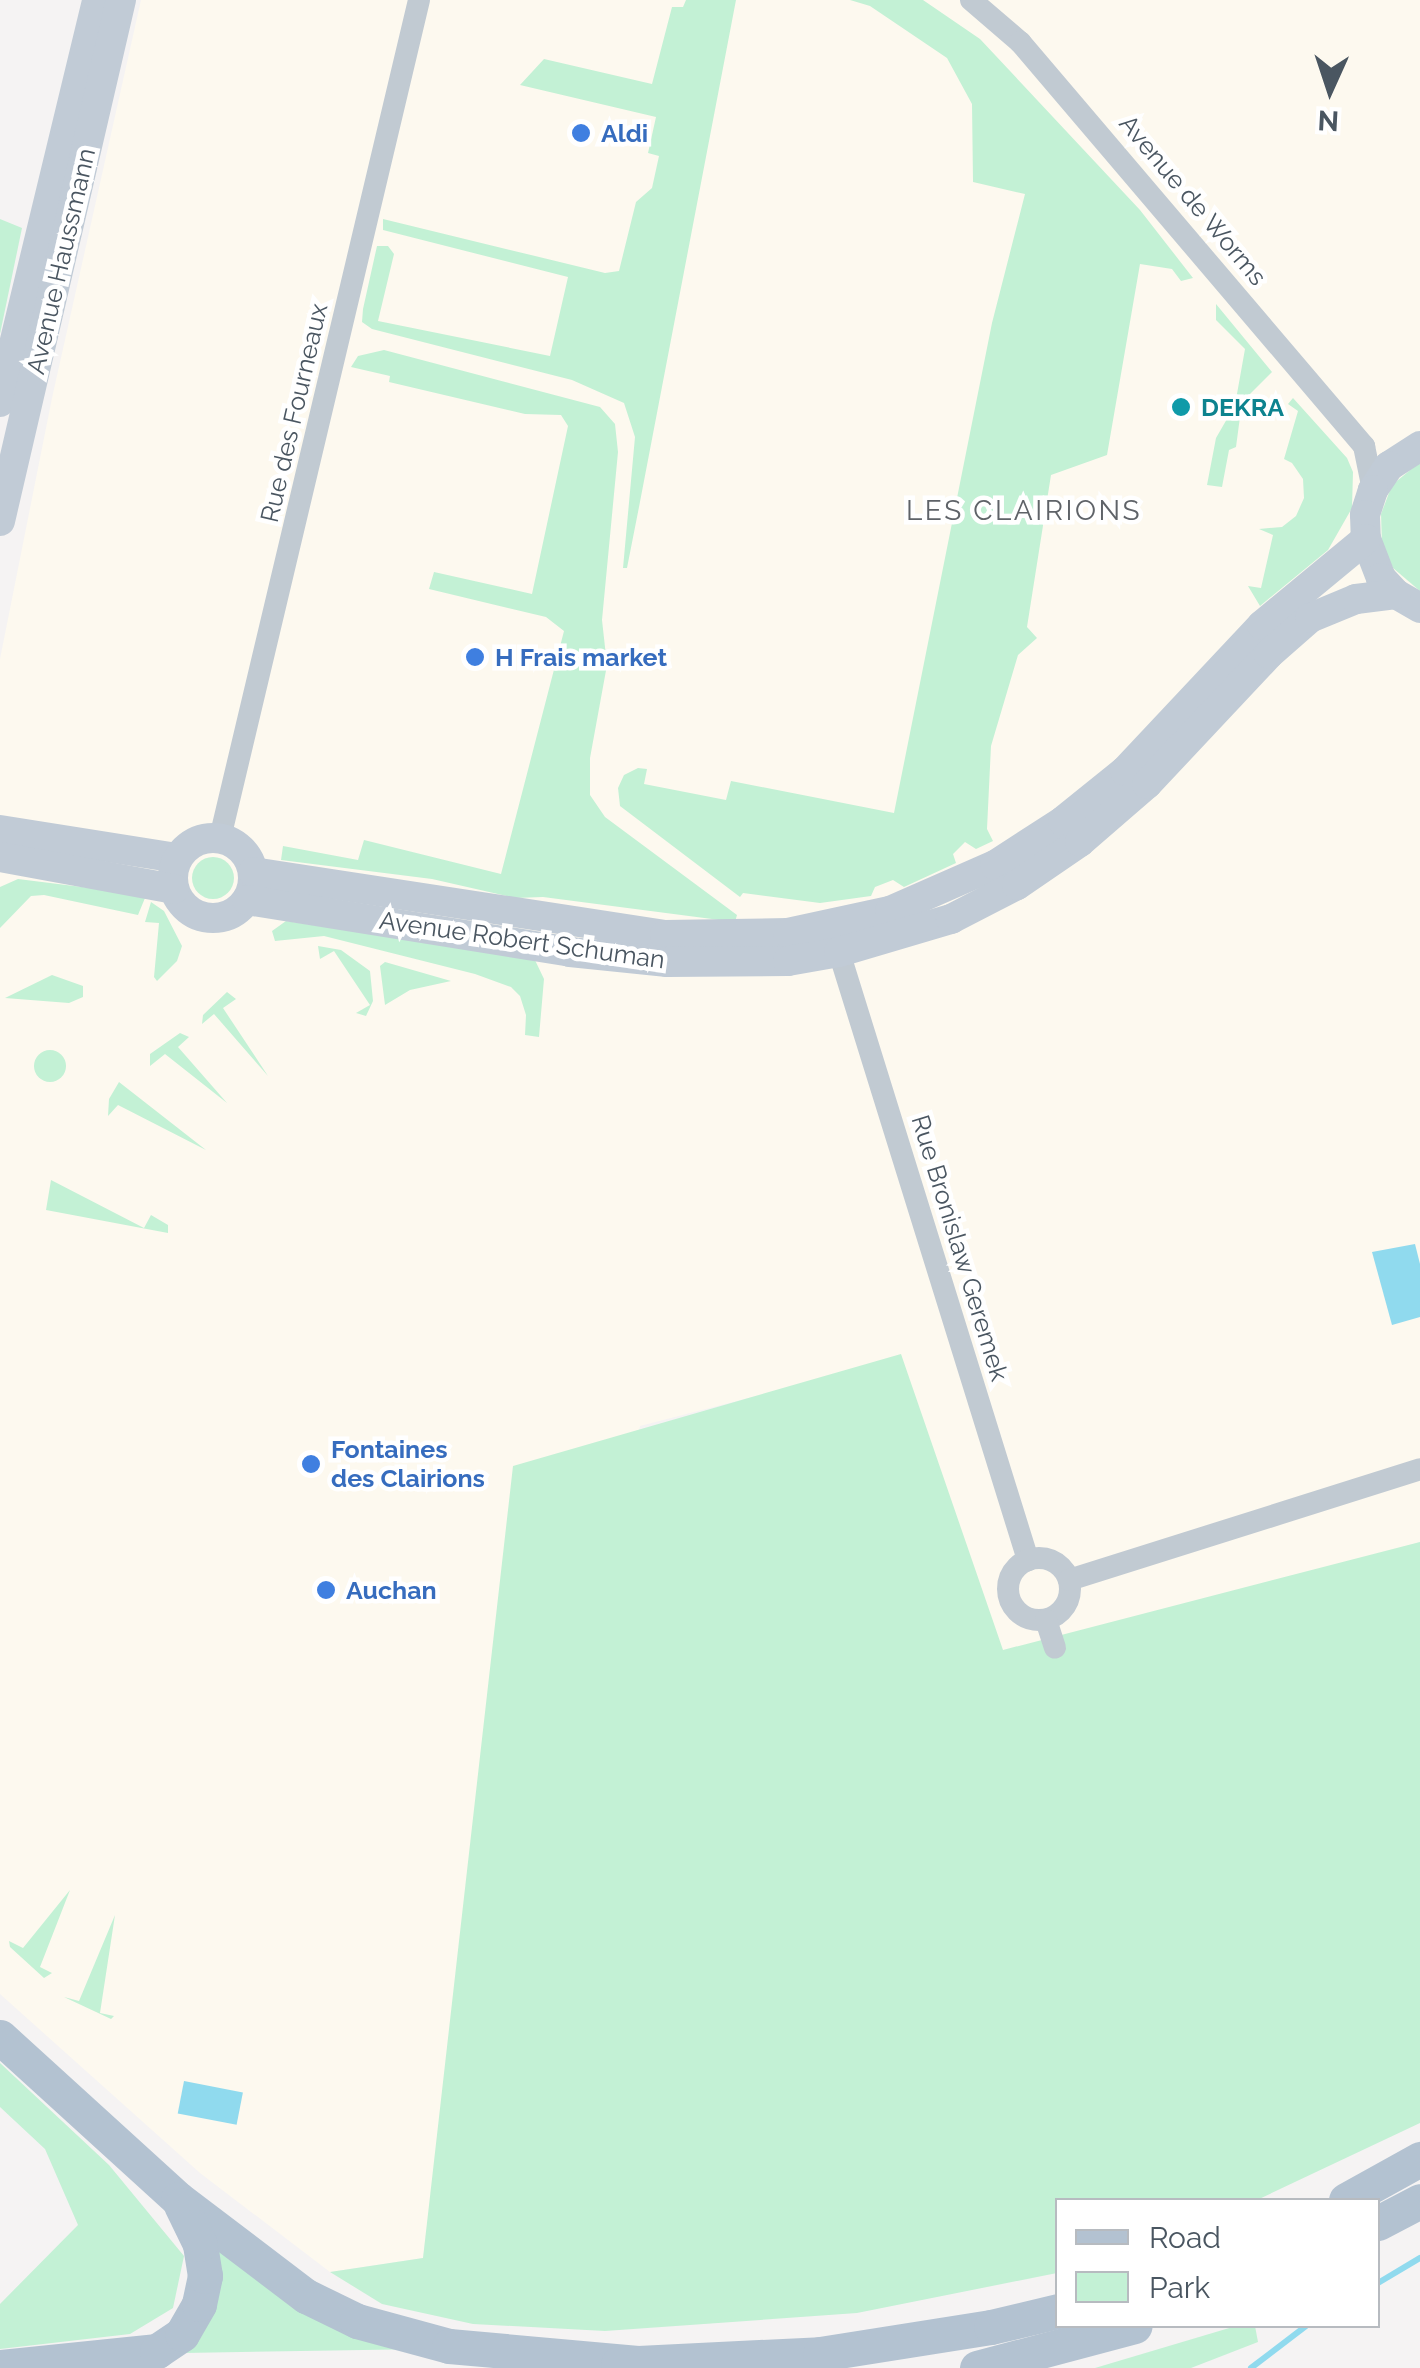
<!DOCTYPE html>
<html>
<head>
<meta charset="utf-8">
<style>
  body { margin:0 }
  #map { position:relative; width:1420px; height:2368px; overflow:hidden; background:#f5f3f3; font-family:Raleway,sans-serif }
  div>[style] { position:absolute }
  .commercial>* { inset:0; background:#fdf9ef }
  .green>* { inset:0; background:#c3f1d5 }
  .round { border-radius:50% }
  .water>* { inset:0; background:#90daee; transform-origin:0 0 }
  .stream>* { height:6px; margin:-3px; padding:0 3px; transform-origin:3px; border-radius:3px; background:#90daee }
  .street>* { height:22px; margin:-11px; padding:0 11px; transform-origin:11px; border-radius:11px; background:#c1cad2 }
  .street>.ring { margin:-11px; padding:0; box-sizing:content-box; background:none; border:22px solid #c1cad2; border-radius:50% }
  .secondary>* { height:30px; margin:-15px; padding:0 15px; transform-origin:15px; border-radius:15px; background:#c1cbd6 }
  .secondary>.ring { margin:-15px; padding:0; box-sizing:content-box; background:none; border:30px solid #c1cbd6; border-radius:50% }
  .primary>* { height:35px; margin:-17.5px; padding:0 17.5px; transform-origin:17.5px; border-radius:17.5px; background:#b3c2d1 }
  .dots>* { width:28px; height:28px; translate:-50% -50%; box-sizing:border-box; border:5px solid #fff; border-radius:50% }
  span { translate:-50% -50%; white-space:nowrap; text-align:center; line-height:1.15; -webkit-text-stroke:9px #fff; paint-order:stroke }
  .shop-label { font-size:25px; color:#366cbe; font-weight:700 }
  .left { translate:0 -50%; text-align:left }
  .street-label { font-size:25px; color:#4a5661 }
  .culture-label { font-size:25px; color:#0d838f; font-weight:700 }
  .neighbourhood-label { font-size:28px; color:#5f6368; letter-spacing:2.5px }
  .legend { position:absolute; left:1055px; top:2198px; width:325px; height:130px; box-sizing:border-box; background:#fff; border:2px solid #b7bbc0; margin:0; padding:12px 18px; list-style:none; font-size:30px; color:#4a5661 }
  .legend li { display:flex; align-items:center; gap:20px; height:50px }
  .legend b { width:50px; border:2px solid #b7bbc0 }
  .north { position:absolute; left:1280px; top:40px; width:100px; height:100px; -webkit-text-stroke:8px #fff; paint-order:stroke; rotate:183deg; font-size:28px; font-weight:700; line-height:40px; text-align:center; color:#4a5661 }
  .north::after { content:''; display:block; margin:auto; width:35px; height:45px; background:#4a5661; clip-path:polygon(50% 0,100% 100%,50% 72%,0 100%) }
</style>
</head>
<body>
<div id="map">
  <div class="commercial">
    <div style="clip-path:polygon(141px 0,1420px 0,1420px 1542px,1055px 1648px,1318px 1569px,1003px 1651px,756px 1396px,640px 1426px,441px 2118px,423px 2258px,330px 2272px,200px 2173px,0 1994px,0 659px,52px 398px)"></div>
  </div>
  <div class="green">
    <div style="clip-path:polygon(686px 0,736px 0,639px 507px,627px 568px,623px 568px,635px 437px,624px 403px,572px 380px,372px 329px,362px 322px,363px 309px,377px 246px,388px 246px,394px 254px,378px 321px,550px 356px,568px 277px,383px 230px,383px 219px,605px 273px,619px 271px,636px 202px,652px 188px,659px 156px,648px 153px,656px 117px,520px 85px,544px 59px,652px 84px,672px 7px,683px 7px)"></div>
    <div style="clip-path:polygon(850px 0,923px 0,980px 39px,1140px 210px,1193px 278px,1181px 281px,1172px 269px,1140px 264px,1107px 455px,1051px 475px,1027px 627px,1037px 638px,1018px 655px,991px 746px,987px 829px,993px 841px,976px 849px,965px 842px,953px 854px,956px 863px,904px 887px,893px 880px,875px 887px,871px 896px,820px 903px,743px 893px,740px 897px,620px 806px,618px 788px,624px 775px,638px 768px,647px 769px,644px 784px,726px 800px,731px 781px,894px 813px,992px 323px,1025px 194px,973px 182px,972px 104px,947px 58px,870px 6px)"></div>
    <div style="clip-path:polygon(0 219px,22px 228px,0 334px)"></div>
    <div style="clip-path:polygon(1216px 304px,1272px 372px,1242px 402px,1236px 447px,1229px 450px,1222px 487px,1207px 485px,1216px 438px,1235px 405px,1245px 349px,1216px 320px)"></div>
    <div style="clip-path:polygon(384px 350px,600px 407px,615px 424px,618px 452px,602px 620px,607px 665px,590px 758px,590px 795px,605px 817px,737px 915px,735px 922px,543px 897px,515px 898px,432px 879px,281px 860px,283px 846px,358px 860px,364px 840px,501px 874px,564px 631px,546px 617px,429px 589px,434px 572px,532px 594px,568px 426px,561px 415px,525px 414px,389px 382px,390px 376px,351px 367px,358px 356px)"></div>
    <div style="clip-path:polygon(1293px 398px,1347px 458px,1353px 472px,1352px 508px,1328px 550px,1260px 606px,1248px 586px,1261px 588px,1273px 535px,1259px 529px,1282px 527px,1296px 516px,1304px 498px,1303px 479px,1292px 463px,1284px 459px,1298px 411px,1288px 404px)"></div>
    <div style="clip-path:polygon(1420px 462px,1420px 591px,1393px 568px,1382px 545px,1381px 514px,1392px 485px)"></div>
    <div class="round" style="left:192px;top:857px;width:42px;height:42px"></div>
    <div style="clip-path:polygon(18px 879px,122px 892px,145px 898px,138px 915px,44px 895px,31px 896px,0 928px,0 887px)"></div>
    <div style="clip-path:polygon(151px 902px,164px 911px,182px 946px,177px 961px,157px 981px,154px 977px,159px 923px,145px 922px)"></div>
    <div style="clip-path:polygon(286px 921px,534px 958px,544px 979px,539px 1037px,525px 1035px,526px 1015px,520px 996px,511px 987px,475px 974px,324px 936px,275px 941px,272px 931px)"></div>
    <div style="clip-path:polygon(318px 946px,341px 950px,370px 971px,373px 1001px,366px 1016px,356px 1013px,370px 1005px,334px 951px,320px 959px)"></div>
    <div style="clip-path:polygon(385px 962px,451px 981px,410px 990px,385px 1005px,380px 966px)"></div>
    <div style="clip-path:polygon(52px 975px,83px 986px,83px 997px,69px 1003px,5px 998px)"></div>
    <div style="clip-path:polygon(227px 992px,236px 999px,223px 1008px,268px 1076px,214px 1014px,202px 1024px,203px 1015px)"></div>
    <div style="clip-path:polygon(180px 1033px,189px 1037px,178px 1047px,227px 1103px,165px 1054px,150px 1066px,150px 1054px)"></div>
    <div class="round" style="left:34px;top:1050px;width:32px;height:32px"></div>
    <div style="clip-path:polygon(119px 1082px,206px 1150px,118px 1105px,108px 1116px,109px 1099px)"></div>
    <div style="clip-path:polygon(51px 1180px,144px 1228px,151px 1215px,168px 1225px,168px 1233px,46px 1210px)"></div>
    <div style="clip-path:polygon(901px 1354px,1003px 1650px,1420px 1542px,1420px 2123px,1257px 2200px,1058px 2200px,1057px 2273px,857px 2313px,605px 2331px,473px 2324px,382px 2304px,330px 2272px,423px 2258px,513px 1466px)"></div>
    <div style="clip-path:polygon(70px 1890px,40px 1967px,52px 1973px,44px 1978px,10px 1947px,9px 1941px,23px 1948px)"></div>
    <div style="clip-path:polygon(115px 1915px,100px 2013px,114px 2016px,111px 2019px,64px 1997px,79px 2001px)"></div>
    <div style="clip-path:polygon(0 2063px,109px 2165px,184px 2256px,173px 2308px,130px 2334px,0 2349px,0 2304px,78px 2225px,45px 2149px,0 2107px)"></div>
    <div style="clip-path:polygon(210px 2239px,426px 2349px,183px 2353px)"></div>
    <div style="clip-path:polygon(1236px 2326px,1255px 2326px,1258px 2342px,1191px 2368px,1095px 2368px)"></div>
  </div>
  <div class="water">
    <div style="clip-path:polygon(1415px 1244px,1420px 1264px,1420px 1317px,1392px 1325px,1372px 1252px)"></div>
    <div style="left:184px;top:2081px;width:60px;height:33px;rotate:11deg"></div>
  </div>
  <div class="stream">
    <div style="left:1378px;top:2283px;width:49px;rotate:-30.8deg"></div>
    <div style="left:1251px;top:2368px;width:69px;rotate:-37.4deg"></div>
  </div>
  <div class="street">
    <div style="left:971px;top:0;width:65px;rotate:40.6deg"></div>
    <div style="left:1020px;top:42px;width:531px;rotate:49.59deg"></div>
    <div style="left:1364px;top:446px;width:45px;rotate:78.4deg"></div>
    <div style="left:220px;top:838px;width:861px;rotate:-76.64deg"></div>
    <div style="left:839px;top:952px;width:637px;rotate:72.73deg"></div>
    <div class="ring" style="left:1008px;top:1558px;width:40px;height:40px"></div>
    <div style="left:1069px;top:1580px;width:368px;rotate:-17.5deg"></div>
    <div style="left:1046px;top:1620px;width:29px;rotate:72deg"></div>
  </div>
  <div class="secondary">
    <div style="left:0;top:402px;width:414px;rotate:-76.4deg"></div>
    <div style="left:1420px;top:446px;width:37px;rotate:147deg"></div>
    <div style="left:1389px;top:466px;width:29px;rotate:124deg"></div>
    <div style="left:1373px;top:490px;width:26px;rotate:108deg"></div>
    <div style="left:1365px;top:515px;width:24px;rotate:88deg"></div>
    <div style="left:1366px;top:539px;width:42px;rotate:69deg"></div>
    <div style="left:1381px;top:578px;width:22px;rotate:47deg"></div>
    <div style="left:1396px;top:594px;width:28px;rotate:30deg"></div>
    <div style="left:0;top:521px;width:535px;rotate:-76.93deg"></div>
    <div style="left:0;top:830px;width:179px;rotate:9deg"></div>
    <div class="ring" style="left:173px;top:838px;width:50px;height:50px"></div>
    <div style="left:0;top:857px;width:177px;rotate:10.4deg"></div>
    <div style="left:253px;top:872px;width:417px;rotate:8.7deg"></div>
    <div style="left:665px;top:935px;width:123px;rotate:-0.9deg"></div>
    <div style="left:788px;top:933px;width:104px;rotate:-12.2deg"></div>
    <div style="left:890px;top:911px;width:115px;rotate:-23.7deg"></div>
    <div style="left:995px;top:865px;width:81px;rotate:-32.9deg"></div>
    <div style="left:1063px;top:821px;width:80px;rotate:-38.9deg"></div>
    <div style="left:1125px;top:771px;width:200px;rotate:-46.8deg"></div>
    <div style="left:1262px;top:625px;width:135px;rotate:-39.6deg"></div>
    <div style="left:247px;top:900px;width:327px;rotate:9.1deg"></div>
    <div style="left:570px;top:952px;width:98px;rotate:5.9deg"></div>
    <div style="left:667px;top:962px;width:121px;rotate:-0.5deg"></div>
    <div style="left:788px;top:961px;width:52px;rotate:-10deg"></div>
    <div style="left:839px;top:952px;width:117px;rotate:-16.4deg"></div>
    <div style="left:951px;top:919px;width:74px;rotate:-27.3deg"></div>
    <div style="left:1017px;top:885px;width:76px;rotate:-34.3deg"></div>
    <div style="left:1080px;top:842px;width:89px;rotate:-40.9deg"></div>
    <div style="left:1147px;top:784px;width:178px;rotate:-46.8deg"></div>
    <div style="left:1269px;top:654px;width:55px;rotate:-41.3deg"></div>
    <div style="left:1310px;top:618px;width:50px;rotate:-22.4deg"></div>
    <div style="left:1356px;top:599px;width:40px;rotate:-7.1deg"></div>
  </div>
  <div class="primary">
    <div style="left:0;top:2037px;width:241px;rotate:42.3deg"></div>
    <div style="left:178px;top:2199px;width:161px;rotate:37.2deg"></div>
    <div style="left:306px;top:2296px;width:57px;rotate:26.1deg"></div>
    <div style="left:357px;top:2321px;width:95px;rotate:15.2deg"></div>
    <div style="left:449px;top:2346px;width:192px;rotate:5.1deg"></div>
    <div style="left:1346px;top:2200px;width:85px;rotate:-29deg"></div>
    <div style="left:1378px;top:2223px;width:47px;rotate:-27.6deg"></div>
    <div style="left:618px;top:2364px;width:202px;rotate:-2.8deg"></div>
    <div style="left:820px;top:2354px;width:173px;rotate:-9deg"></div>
    <div style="left:991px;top:2327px;width:69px;rotate:-13.4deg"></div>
    <div style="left:0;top:2367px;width:158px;rotate:-5.8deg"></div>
    <div style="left:157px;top:2351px;width:30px;rotate:-34deg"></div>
    <div style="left:182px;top:2334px;width:34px;rotate:-60deg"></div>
    <div style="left:199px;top:2304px;width:29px;rotate:-78deg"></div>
    <div style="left:205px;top:2276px;width:32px;rotate:-99deg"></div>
    <div style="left:200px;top:2244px;width:43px;rotate:-116deg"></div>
    <div style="left:977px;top:2368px;width:163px;rotate:-14.9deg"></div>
  </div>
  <div class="dots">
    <div style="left:581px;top:133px;background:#3f7fe0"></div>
    <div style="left:1181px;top:407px;background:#0f9aa8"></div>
    <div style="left:475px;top:657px;background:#3f7fe0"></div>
    <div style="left:311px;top:1464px;background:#3f7fe0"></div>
    <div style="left:326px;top:1590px;background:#3f7fe0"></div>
  </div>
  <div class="shop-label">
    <span class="left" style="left:601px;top:133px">Aldi</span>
    <span class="left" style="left:495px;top:657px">H Frais market</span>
    <span class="left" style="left:331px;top:1464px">Fontaines<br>des Clairions</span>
    <span class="left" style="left:346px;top:1590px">Auchan</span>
  </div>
  <div class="street-label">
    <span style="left:1193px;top:200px;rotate:50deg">Avenue de Worms</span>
    <span style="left:61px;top:261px;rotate:-77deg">Avenue Haussmann</span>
    <span style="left:294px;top:413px;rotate:-77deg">Rue des Fourneaux</span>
    <span style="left:522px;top:940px;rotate:8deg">Avenue Robert Schuman</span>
    <span style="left:960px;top:1248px;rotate:73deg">Rue Bronislaw Geremek</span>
  </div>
  <div class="culture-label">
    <span class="left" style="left:1201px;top:407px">DEKRA</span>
  </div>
  <div class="neighbourhood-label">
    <span style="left:1024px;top:511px">LES CLAIRIONS</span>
  </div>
  <ul class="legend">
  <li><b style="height:12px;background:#b3c2d1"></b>Road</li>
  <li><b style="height:28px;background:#c3f1d5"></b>Park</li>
  </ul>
  <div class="north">N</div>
</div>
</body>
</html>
